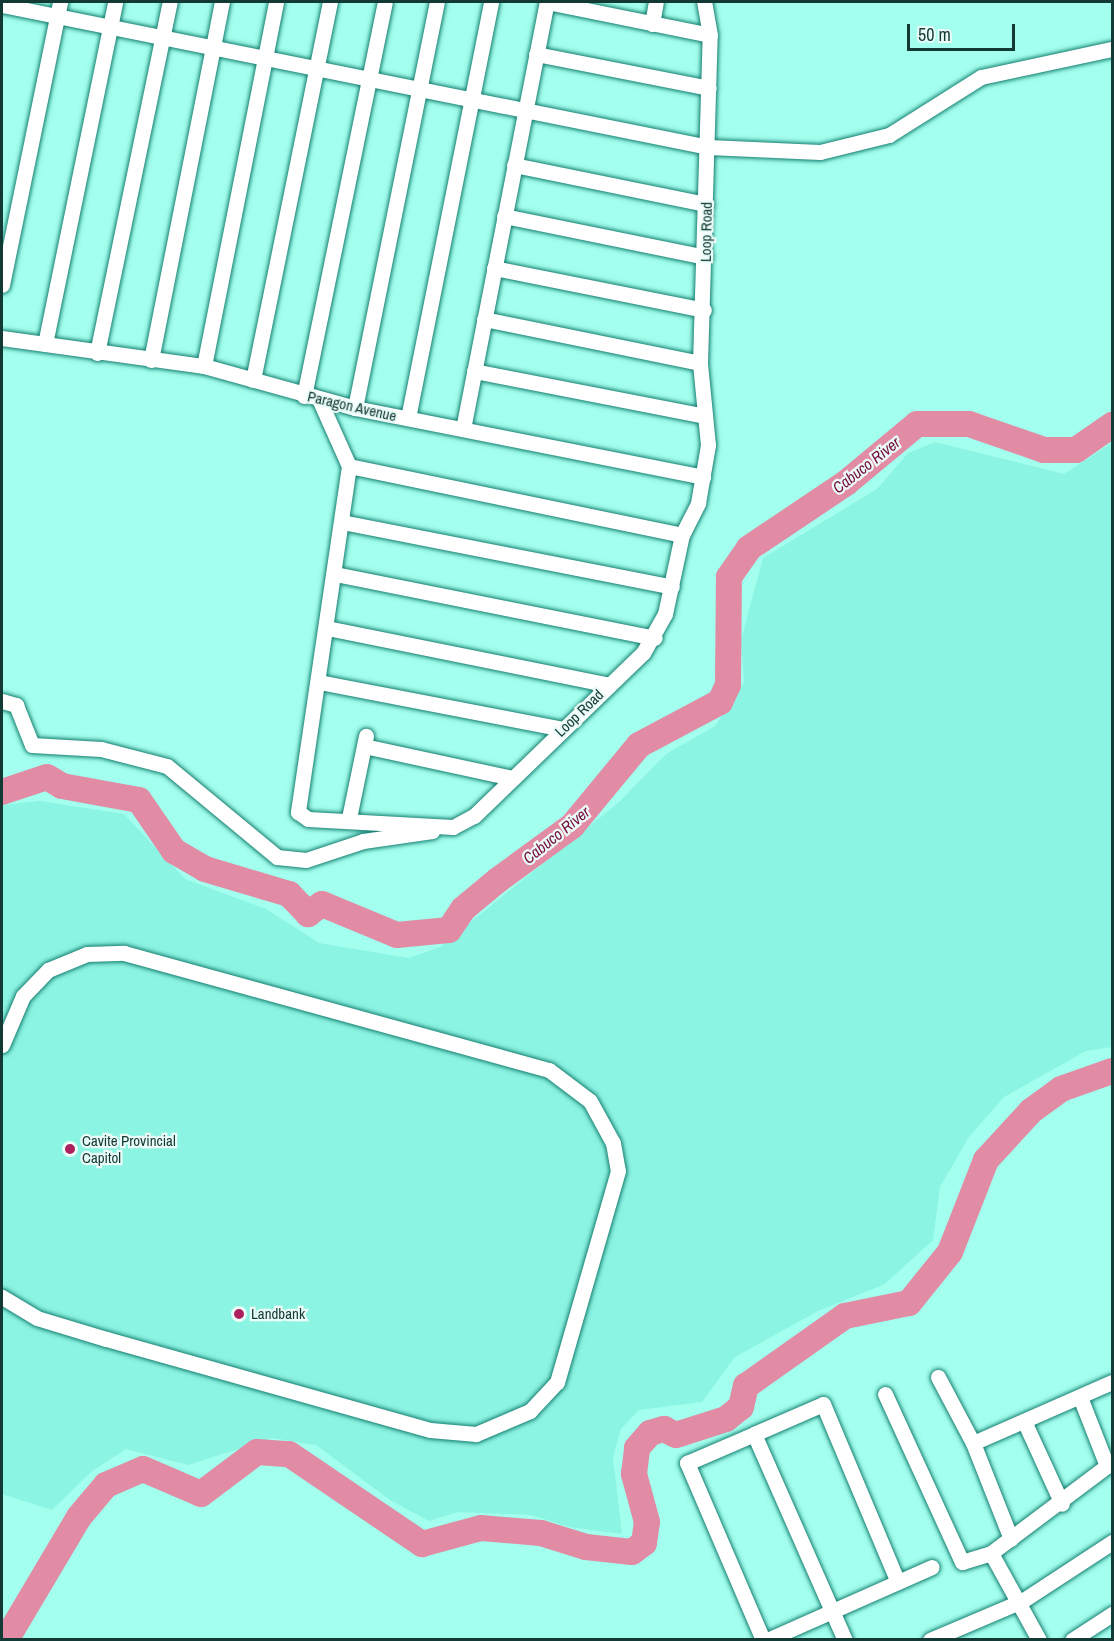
<!DOCTYPE html>
<html>
<head>
<meta charset="utf-8">
<style>
  body { margin:0 }
  #map { position:relative; width:1114px; height:1641px; overflow:hidden; background:#a3ffee; font-family:"Archivo Narrow",sans-serif }
  div>[style] { position:absolute }
  .built>* { inset:0; background:#8cf4e2 }
  .river>* { height:26px; margin:-13px; padding:0 13px; transform-origin:13px; border-radius:13px; background:#e18ba4 }
  .roads { filter:drop-shadow(0 0 2px #157f70) drop-shadow(0 0 2px #157f70) }
  .minor>* { height:15px; margin:-7.5px; padding:0 7.5px; transform-origin:7.5px; border-radius:7.5px; background:#fff }
  .dots>* { width:16px; height:16px; translate:-50% -50%; box-sizing:border-box; border:3px solid #ebfcf8; border-radius:50% }
  span { translate:-50% -50%; white-space:nowrap; text-align:center; line-height:1.15; -webkit-text-stroke:4.5px #ebfcf8; paint-order:stroke }
  .street-label { font-size:15px; color:#123933 }
  .poi-label { font-size:15px; color:#123933 }
  .left { translate:0 -50%; text-align:left }
  .water-label { font-size:16px; color:#750d3c; font-style:italic }
  .frame { position:absolute; inset:0; border:3px solid #123933; pointer-events:none }
  .scale { position:absolute; left:907px; top:24px; width:108px; height:27px; box-sizing:border-box; border:3px solid #123933; border-top:0; padding-left:8px; font-size:18px; line-height:21px; white-space:nowrap; color:#123933; -webkit-text-stroke:4px #ebfcf8; paint-order:stroke }
</style>
</head>
<body>
<div id="map">
  <div class="built">
    <div style="clip-path:polygon(935px 442px,1064px 474px,1112px 443px,1112px 1047px,1086px 1051px,1004px 1097px,969px 1137px,940px 1187px,933px 1240px,885px 1284px,818px 1311px,735px 1357px,702px 1402px,639px 1410px,621px 1429px,613px 1457px,622px 1534px,569px 1527px,531px 1515px,458px 1512px,429px 1521px,390px 1500px,316px 1445px,272px 1438px,188px 1465px,126px 1449px,91px 1472px,52px 1510px,2px 1494px,2px 805px,40px 801px,124px 814px,185px 879px,266px 909px,319px 943px,409px 958px,440px 947px,619px 802px,666px 754px,715px 726px,744px 682px,741px 640px,763px 558px,877px 489px,908px 453px)"></div>
  </div>
  <div class="river">
    <div style="left:2px;top:792px;width:47px;rotate:-18.4deg"></div>
    <div style="left:47px;top:777px;width:17px;rotate:31deg"></div>
    <div style="left:62px;top:786px;width:78px;rotate:10.3deg"></div>
    <div style="left:139px;top:800px;width:62px;rotate:55.5deg"></div>
    <div style="left:174px;top:851px;width:36px;rotate:30deg"></div>
    <div style="left:205px;top:869px;width:88px;rotate:16.6deg"></div>
    <div style="left:289px;top:894px;width:28px;rotate:46deg"></div>
    <div style="left:308px;top:914px;width:17px;rotate:-36deg"></div>
    <div style="left:322px;top:904px;width:81px;rotate:22.5deg"></div>
    <div style="left:397px;top:935px;width:52px;rotate:-5.5deg"></div>
    <div style="left:449px;top:930px;width:25px;rotate:-56deg"></div>
    <div style="left:463px;top:909px;width:45px;rotate:-39.6deg"></div>
    <div style="left:498px;top:880px;width:92px;rotate:-36.1deg"></div>
    <div style="left:572px;top:826px;width:105px;rotate:-50.4deg"></div>
    <div style="left:639px;top:745px;width:92px;rotate:-28deg"></div>
    <div style="left:720px;top:702px;width:19px;rotate:-65deg"></div>
    <div style="left:728px;top:685px;width:108px;rotate:-89.5deg"></div>
    <div style="left:729px;top:577px;width:35px;rotate:-55deg"></div>
    <div style="left:749px;top:548px;width:117px;rotate:-33.8deg"></div>
    <div style="left:846px;top:483px;width:92px;rotate:-39.7deg"></div>
    <div style="left:917px;top:424px;width:52px"></div>
    <div style="left:969px;top:424px;width:79px;rotate:19.1deg"></div>
    <div style="left:1044px;top:450px;width:32px"></div>
    <div style="left:1076px;top:450px;width:44px;rotate:-34.8deg"></div>
    <div style="left:6px;top:1640px;width:143px;rotate:-59.3deg"></div>
    <div style="left:79px;top:1517px;width:42px;rotate:-49.8deg"></div>
    <div style="left:106px;top:1485px;width:40px;rotate:-23.4deg"></div>
    <div style="left:143px;top:1469px;width:63px;rotate:23.3deg"></div>
    <div style="left:201px;top:1494px;width:70px;rotate:-36.9deg"></div>
    <div style="left:257px;top:1452px;width:32px;rotate:4deg"></div>
    <div style="left:289px;top:1454px;width:161px;rotate:34.1deg"></div>
    <div style="left:422px;top:1544px;width:61px;rotate:-15.2deg"></div>
    <div style="left:481px;top:1528px;width:60px;rotate:4.8deg"></div>
    <div style="left:541px;top:1533px;width:47px;rotate:17.3deg"></div>
    <div style="left:586px;top:1547px;width:46px;rotate:6.2deg"></div>
    <div style="left:632px;top:1552px;width:15px;rotate:-37deg"></div>
    <div style="left:644px;top:1543px;width:21px;rotate:-82deg"></div>
    <div style="left:647px;top:1522px;width:50px;rotate:-105.2deg"></div>
    <div style="left:634px;top:1474px;width:26px;rotate:-83deg"></div>
    <div style="left:637px;top:1448px;width:20px;rotate:-49deg"></div>
    <div style="left:650px;top:1433px;width:15px;rotate:-16deg"></div>
    <div style="left:664px;top:1429px;width:13px;rotate:27deg"></div>
    <div style="left:676px;top:1435px;width:52px;rotate:-17.7deg"></div>
    <div style="left:726px;top:1419px;width:19px;rotate:-39deg"></div>
    <div style="left:741px;top:1407px;width:22px;rotate:-77deg"></div>
    <div style="left:746px;top:1386px;width:121px;rotate:-35.3deg"></div>
    <div style="left:845px;top:1316px;width:65px;rotate:-11.5deg"></div>
    <div style="left:909px;top:1303px;width:65px;rotate:-51.2deg"></div>
    <div style="left:950px;top:1252px;width:99px;rotate:-68.6deg"></div>
    <div style="left:986px;top:1160px;width:67px;rotate:-47.4deg"></div>
    <div style="left:1031px;top:1111px;width:37px;rotate:-36deg"></div>
    <div style="left:1061px;top:1089px;width:54px;rotate:-19.4deg"></div>
  </div>
  <div class="roads">
    <div class="minor">
      <div style="left:547px;top:2px;width:166px;rotate:11.4deg"></div>
      <div style="left:2px;top:5px;width:720px;rotate:11.37deg"></div>
      <div style="left:708px;top:147px;width:112px;rotate:2.6deg"></div>
      <div style="left:820px;top:152px;width:71px;rotate:-13.8deg"></div>
      <div style="left:889px;top:135px;width:109px;rotate:-32.2deg"></div>
      <div style="left:981px;top:77px;width:134px;rotate:-12.1deg"></div>
      <div style="left:652px;top:24px;width:22px;rotate:-80deg"></div>
      <div style="left:536px;top:54px;width:176px;rotate:11.1deg"></div>
      <div style="left:514px;top:165px;width:196px;rotate:11.5deg"></div>
      <div style="left:504px;top:216px;width:205px;rotate:11.5deg"></div>
      <div style="left:494px;top:268px;width:214px;rotate:11.3deg"></div>
      <div style="left:2px;top:285px;width:289px;rotate:-78.4deg"></div>
      <div style="left:484px;top:319px;width:220px;rotate:11.5deg"></div>
      <div style="left:2px;top:338px;width:204px;rotate:7.9deg"></div>
      <div style="left:204px;top:366px;width:157px;rotate:15.5deg"></div>
      <div style="left:355px;top:408px;width:355px;rotate:11.2deg"></div>
      <div style="left:45px;top:344px;width:349px;rotate:-78.4deg"></div>
      <div style="left:97px;top:353px;width:359px;rotate:-78.3deg"></div>
      <div style="left:151px;top:360px;width:365px;rotate:-78.8deg"></div>
      <div style="left:204px;top:366px;width:371px;rotate:-78.8deg"></div>
      <div style="left:474px;top:371px;width:235px;rotate:11deg"></div>
      <div style="left:253px;top:380px;width:386px;rotate:-78.5deg"></div>
      <div style="left:304px;top:396px;width:402px;rotate:-78.4deg"></div>
      <div style="left:319px;top:399px;width:73px;rotate:65.9deg"></div>
      <div style="left:349px;top:466px;width:350px;rotate:98.4deg"></div>
      <div style="left:298px;top:812px;width:12px;rotate:35deg"></div>
      <div style="left:308px;top:819px;width:145px;rotate:3.2deg"></div>
      <div style="left:453px;top:827px;width:24px;rotate:-28deg"></div>
      <div style="left:474px;top:816px;width:235px;rotate:-44deg"></div>
      <div style="left:643px;top:653px;width:45px;rotate:-60.6deg"></div>
      <div style="left:665px;top:614px;width:81px;rotate:-77.9deg"></div>
      <div style="left:682px;top:535px;width:36px;rotate:-63deg"></div>
      <div style="left:698px;top:503px;width:59px;rotate:-80.2deg"></div>
      <div style="left:708px;top:445px;width:82px;rotate:-95.6deg"></div>
      <div style="left:700px;top:363px;width:328px;rotate:-88.3deg"></div>
      <div style="left:710px;top:35px;width:34px;rotate:-100deg"></div>
      <div style="left:355px;top:408px;width:414px;rotate:-78.6deg"></div>
      <div style="left:408px;top:418px;width:424px;rotate:-78.7deg"></div>
      <div style="left:463px;top:429px;width:435px;rotate:-78.9deg"></div>
      <div style="left:349px;top:466px;width:340px;rotate:11.7deg"></div>
      <div style="left:342px;top:522px;width:336px;rotate:11.1deg"></div>
      <div style="left:335px;top:574px;width:326px;rotate:11.3deg"></div>
      <div style="left:327px;top:628px;width:288px;rotate:11.4deg"></div>
      <div style="left:319px;top:682px;width:248px;rotate:10.9deg"></div>
      <div style="left:2px;top:701px;width:15px;rotate:16deg"></div>
      <div style="left:16px;top:705px;width:43px;rotate:68.2deg"></div>
      <div style="left:32px;top:745px;width:69px;rotate:3.3deg"></div>
      <div style="left:101px;top:749px;width:68px;rotate:14.4deg"></div>
      <div style="left:167px;top:766px;width:143px;rotate:39.6deg"></div>
      <div style="left:277px;top:857px;width:29px;rotate:6deg"></div>
      <div style="left:306px;top:860px;width:60px;rotate:-18.4deg"></div>
      <div style="left:363px;top:841px;width:70px;rotate:-8.2deg"></div>
      <div style="left:364px;top:746px;width:151px;rotate:12.2deg"></div>
      <div style="left:349px;top:818px;width:84px;rotate:-78.3deg"></div>
      <div style="left:2px;top:1045px;width:53px;rotate:-66.8deg"></div>
      <div style="left:23px;top:996px;width:36px;rotate:-46deg"></div>
      <div style="left:48px;top:970px;width:42px;rotate:-22.3deg"></div>
      <div style="left:87px;top:954px;width:37px;rotate:-2deg"></div>
      <div style="left:124px;top:953px;width:441px;rotate:15.4deg"></div>
      <div style="left:549px;top:1070px;width:51px;rotate:37.1deg"></div>
      <div style="left:590px;top:1101px;width:48px;rotate:61.3deg"></div>
      <div style="left:613px;top:1143px;width:28px;rotate:80deg"></div>
      <div style="left:618px;top:1171px;width:220px;rotate:106.1deg"></div>
      <div style="left:557px;top:1382px;width:40px;rotate:133deg"></div>
      <div style="left:530px;top:1411px;width:59px;rotate:156.9deg"></div>
      <div style="left:476px;top:1434px;width:46px;rotate:-175deg"></div>
      <div style="left:430px;top:1430px;width:337px;rotate:-164.3deg"></div>
      <div style="left:106px;top:1339px;width:72px;rotate:-163.1deg"></div>
      <div style="left:37px;top:1318px;width:41px;rotate:-149deg"></div>
      <div style="left:938px;top:1377px;width:75px;rotate:62.1deg"></div>
      <div style="left:973px;top:1443px;width:103px;rotate:68.4deg"></div>
      <div style="left:885px;top:1394px;width:185px;rotate:65.4deg"></div>
      <div style="left:962px;top:1562px;width:30px;rotate:-17deg"></div>
      <div style="left:991px;top:1553px;width:151px;rotate:-36.9deg"></div>
      <div style="left:1080px;top:1397px;width:74px;rotate:68.6deg"></div>
      <div style="left:1024px;top:1421px;width:91px;rotate:65.4deg"></div>
      <div style="left:754px;top:1434px;width:225px;rotate:66.2deg"></div>
      <div style="left:973px;top:1443px;width:152px;rotate:-23.7deg"></div>
      <div style="left:991px;top:1553px;width:99px;rotate:61.1deg"></div>
      <div style="left:763px;top:1640px;width:193px;rotate:-113.2deg"></div>
      <div style="left:687px;top:1463px;width:73px;rotate:-23.4deg"></div>
      <div style="left:754px;top:1434px;width:75px;rotate:-23.5deg"></div>
      <div style="left:823px;top:1404px;width:193px;rotate:67.2deg"></div>
      <div style="left:767px;top:1640px;width:180px;rotate:-23.9deg"></div>
      <div style="left:930px;top:1640px;width:100px;rotate:-23deg"></div>
      <div style="left:1022px;top:1601px;width:108px;rotate:-33.2deg"></div>
      <div style="left:1072px;top:1640px;width:48px;rotate:-33deg"></div>
    </div>
  </div>
  <div class="dots">
    <div style="left:70px;top:1149px;background:#ad205d"></div>
    <div style="left:239px;top:1314px;background:#ad205d"></div>
  </div>
  <div class="street-label">
    <span style="left:706px;top:232px;rotate:-89deg">Loop Road</span>
    <span style="left:352px;top:406px;rotate:13deg">Paragon Avenue</span>
    <span style="left:579px;top:713px;rotate:-44deg">Loop Road</span>
  </div>
  <div class="poi-label">
    <span class="left" style="left:82px;top:1149px">Cavite Provincial<br>Capitol</span>
    <span class="left" style="left:251px;top:1314px">Landbank</span>
  </div>
  <div class="water-label">
    <span style="left:866px;top:465px;rotate:-38deg">Cabuco River</span>
    <span style="left:556px;top:835px;rotate:-39deg">Cabuco River</span>
  </div>
  <div class="frame"></div>
  <div class="scale">50 m</div>
</div>
</body>
</html>
